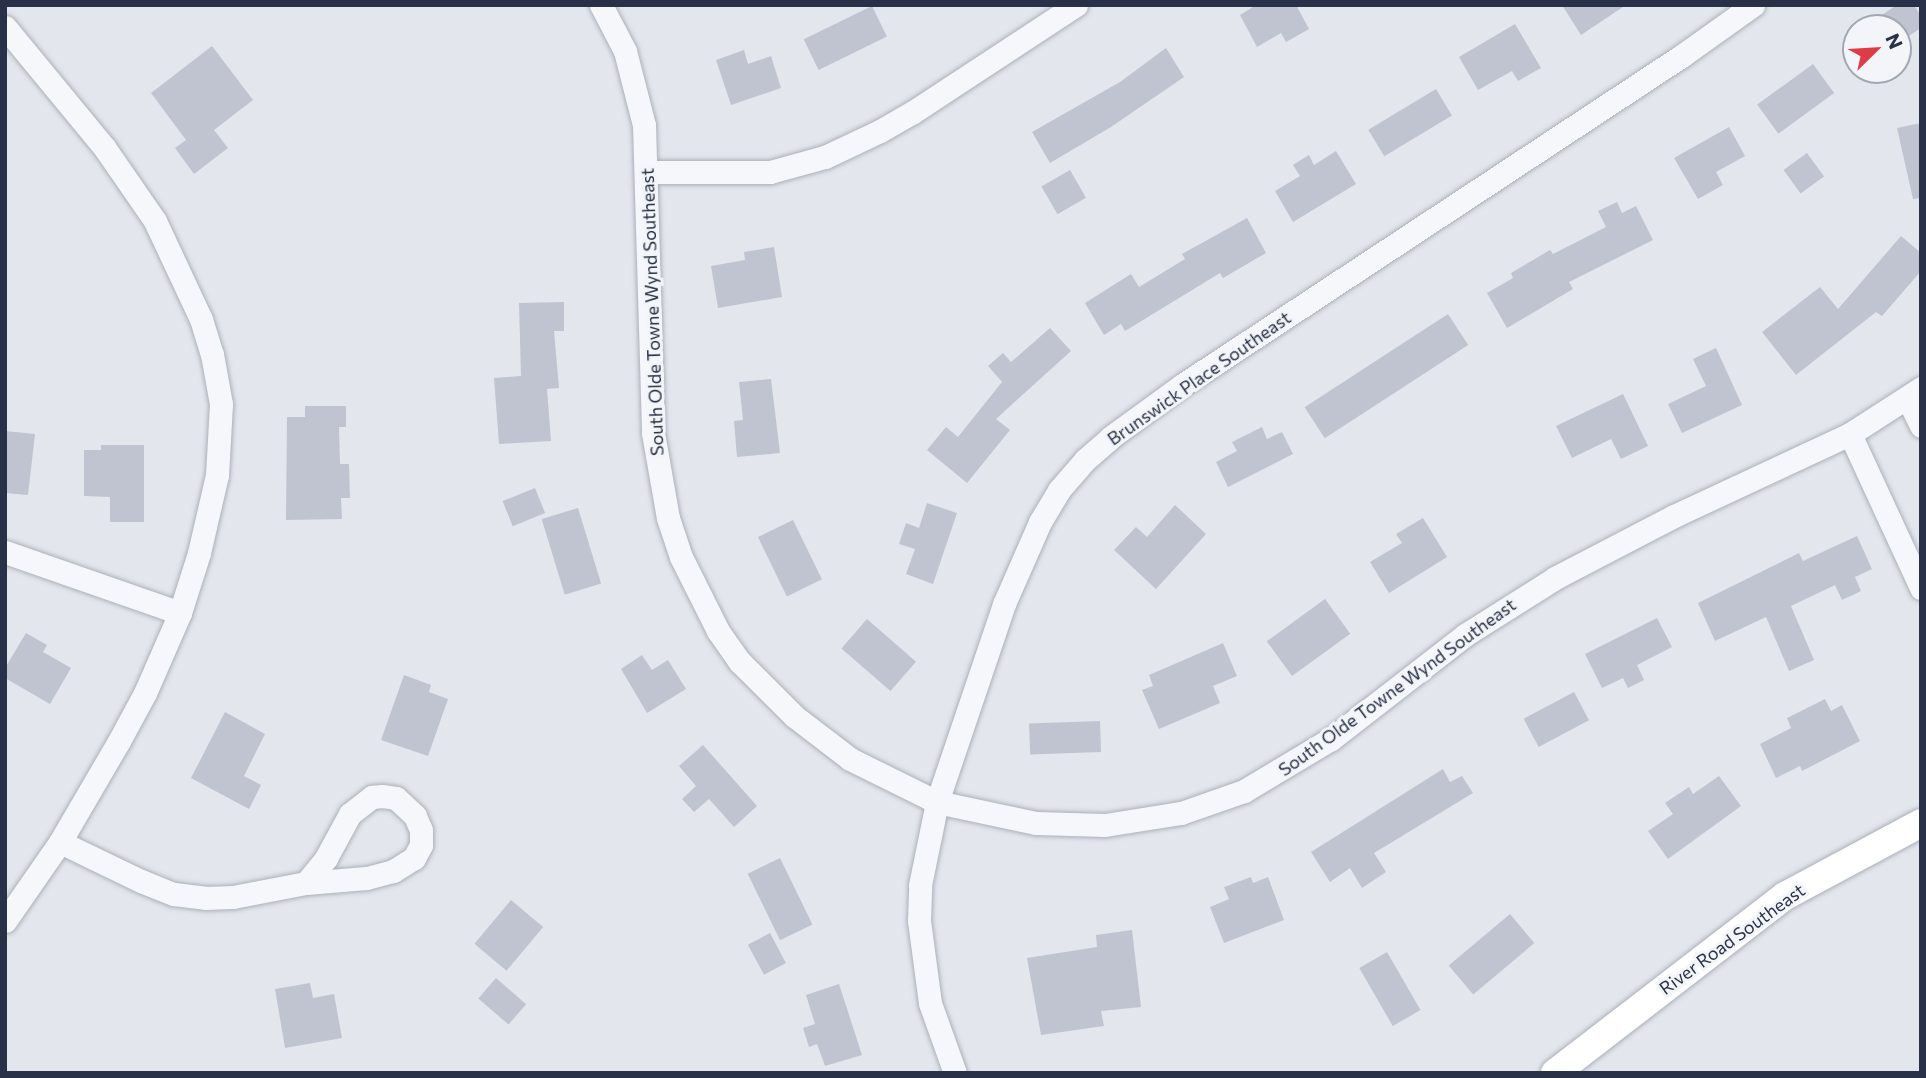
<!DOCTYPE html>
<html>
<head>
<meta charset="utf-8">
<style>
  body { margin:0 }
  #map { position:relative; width:1926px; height:1078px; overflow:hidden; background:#e3e6ec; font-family:Commissioner,sans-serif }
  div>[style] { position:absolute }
  .building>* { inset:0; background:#bfc4d0; transform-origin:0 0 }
  .roads { filter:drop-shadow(0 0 2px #abb0ba) drop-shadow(0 0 2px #abb0ba) }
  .minor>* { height:23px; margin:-11.5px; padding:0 11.5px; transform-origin:11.5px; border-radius:11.5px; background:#f6f7fa }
  .major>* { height:28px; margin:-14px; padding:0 14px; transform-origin:14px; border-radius:14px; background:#fff }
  span { translate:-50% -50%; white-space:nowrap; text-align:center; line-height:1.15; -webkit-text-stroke:6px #f3f5f9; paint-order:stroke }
  .street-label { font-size:18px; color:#283147 }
  .frame { position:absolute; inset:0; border:7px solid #283147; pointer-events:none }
  .north { position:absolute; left:1842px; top:14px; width:70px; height:70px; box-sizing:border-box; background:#f3f5f9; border:2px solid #a2a7b2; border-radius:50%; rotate:66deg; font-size:19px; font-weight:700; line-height:28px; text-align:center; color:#283147 }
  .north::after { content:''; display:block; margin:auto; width:24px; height:32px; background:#de3b47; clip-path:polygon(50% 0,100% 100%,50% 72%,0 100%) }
</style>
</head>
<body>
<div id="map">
  <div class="building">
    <div style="clip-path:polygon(1256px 5px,1296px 5px,1309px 29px,1286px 42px,1281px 33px,1257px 47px,1240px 15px)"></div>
    <div style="clip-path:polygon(1562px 5px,1626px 5px,1581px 35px)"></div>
    <div style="clip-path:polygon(1897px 5px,1914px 5px,1921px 16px,1921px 28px,1898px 43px,1898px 28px,1862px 28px)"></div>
    <div style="left:872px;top:6px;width:34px;height:76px;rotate:64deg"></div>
    <div style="clip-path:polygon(1515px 24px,1541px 68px,1518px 81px,1512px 71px,1478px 90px,1459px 57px)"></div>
    <div style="clip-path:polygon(212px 46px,253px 100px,214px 130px,228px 148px,194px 174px,175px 148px,186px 140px,151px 93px)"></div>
    <div style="clip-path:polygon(1166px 48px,1184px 77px,1111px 127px,1050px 163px,1032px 132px,1120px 82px)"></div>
    <div style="clip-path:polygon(744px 50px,748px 64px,771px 56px,781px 88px,731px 105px,716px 60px)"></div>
    <div style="left:1813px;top:64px;width:36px;height:69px;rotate:54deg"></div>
    <div style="left:1436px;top:89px;width:31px;height:79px;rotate:59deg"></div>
    <div style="clip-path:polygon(1921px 123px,1921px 198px,1913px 199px,1897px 128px)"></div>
    <div style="clip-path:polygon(1729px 127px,1745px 156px,1716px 172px,1723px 185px,1698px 199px,1674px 158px)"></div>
    <div style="clip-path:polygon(1336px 151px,1356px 184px,1293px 222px,1275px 191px,1300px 176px,1293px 165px,1309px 155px,1314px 165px)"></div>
    <div style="left:1807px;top:153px;width:29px;height:29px;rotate:54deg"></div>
    <div style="left:1070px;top:170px;width:32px;height:33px;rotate:60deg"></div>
    <div style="clip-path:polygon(1617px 202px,1622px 213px,1636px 206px,1653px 240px,1569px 282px,1573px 289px,1507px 328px,1487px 293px,1513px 278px,1511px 273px,1550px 250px,1553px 254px,1606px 227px,1598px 211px)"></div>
    <div style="clip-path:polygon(1247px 218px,1266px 253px,1223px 278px,1220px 273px,1125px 331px,1121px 324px,1104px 335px,1085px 303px,1131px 274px,1139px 287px,1185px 259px,1182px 254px)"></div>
    <div style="clip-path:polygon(1901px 236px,1921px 253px,1921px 271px,1882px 316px,1876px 312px,1796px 375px,1762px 332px,1820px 287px,1838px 309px)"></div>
    <div style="clip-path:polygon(774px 247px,782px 297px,718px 308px,711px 266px,745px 260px,744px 252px)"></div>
    <div style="clip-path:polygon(564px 302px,564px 331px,554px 331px,559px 388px,547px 389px,551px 441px,499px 444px,494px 378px,521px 376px,519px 303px)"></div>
    <div style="left:1448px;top:314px;width:37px;height:171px;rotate:57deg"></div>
    <div style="clip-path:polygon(1050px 328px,1071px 351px,996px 419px,1010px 430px,967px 483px,927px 450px,946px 427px,958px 437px,1002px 382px,988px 366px,1003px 353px,1011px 362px)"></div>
    <div style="clip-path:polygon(1716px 348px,1742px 405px,1682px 433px,1668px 404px,1706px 386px,1693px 359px)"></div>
    <div style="clip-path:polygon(771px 379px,780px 453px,737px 457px,734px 421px,743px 420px,739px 382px)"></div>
    <div style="clip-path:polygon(1623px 394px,1648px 446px,1621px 459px,1611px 439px,1572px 458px,1556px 426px)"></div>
    <div style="clip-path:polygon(305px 406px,346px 406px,346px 427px,339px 427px,340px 464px,349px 464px,350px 498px,341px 498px,342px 519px,286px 520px,287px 417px,305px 417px)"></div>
    <div style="clip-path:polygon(1262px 427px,1267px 439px,1282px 432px,1293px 454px,1228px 487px,1216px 462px,1237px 451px,1232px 442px)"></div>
    <div style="clip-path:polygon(5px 431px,35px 434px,28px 495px,5px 493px)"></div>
    <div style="clip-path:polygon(101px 445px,144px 445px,144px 522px,110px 522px,110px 497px,84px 496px,84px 450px,101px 450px)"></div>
    <div style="left:535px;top:488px;width:27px;height:35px;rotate:68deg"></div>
    <div style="clip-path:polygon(927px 503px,957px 513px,933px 584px,906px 574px,915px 549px,899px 544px,906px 523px,919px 528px)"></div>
    <div style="clip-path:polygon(1175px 505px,1206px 534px,1156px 589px,1114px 550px,1136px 527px,1147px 537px)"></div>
    <div style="left:578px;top:508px;width:79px;height:38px;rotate:73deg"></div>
    <div style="clip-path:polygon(1423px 518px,1447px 557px,1389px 593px,1370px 562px,1402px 543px,1396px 534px)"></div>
    <div style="left:793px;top:520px;width:66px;height:39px;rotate:64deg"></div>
    <div style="clip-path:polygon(1857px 536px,1872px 569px,1855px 577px,1861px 591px,1842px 600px,1835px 585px,1791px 606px,1814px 660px,1789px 671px,1766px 617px,1715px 641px,1698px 603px,1799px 553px,1803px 561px)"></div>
    <div style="left:1325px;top:599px;width:43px;height:72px;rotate:54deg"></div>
    <div style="clip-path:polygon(1657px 618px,1672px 647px,1637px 665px,1644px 680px,1628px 688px,1623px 678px,1602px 688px,1585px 654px)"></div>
    <div style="left:867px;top:619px;width:65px;height:39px;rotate:41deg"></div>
    <div style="clip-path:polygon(26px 633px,47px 645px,43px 652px,71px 668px,50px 704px,5px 678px,5px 668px)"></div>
    <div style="clip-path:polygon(1223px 643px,1237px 676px,1213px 686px,1220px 703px,1159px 729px,1142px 690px,1153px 686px,1149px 675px)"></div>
    <div style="clip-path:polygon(642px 655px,652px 670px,668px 660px,686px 689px,647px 713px,621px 669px)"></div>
    <div style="clip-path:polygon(404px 675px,431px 685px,429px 692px,448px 699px,428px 756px,381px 740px)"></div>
    <div style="left:1574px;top:692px;width:32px;height:57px;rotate:62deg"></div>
    <div style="clip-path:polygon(1825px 699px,1831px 711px,1842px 705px,1860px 741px,1802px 771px,1800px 766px,1776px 778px,1760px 744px,1791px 728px,1787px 718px)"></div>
    <div style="clip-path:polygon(225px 712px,265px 734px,244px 776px,261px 785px,249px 809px,191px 778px)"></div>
    <div style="left:1100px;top:721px;width:31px;height:71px;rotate:88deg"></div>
    <div style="clip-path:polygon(703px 745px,757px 806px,734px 827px,709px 799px,694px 812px,682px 799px,696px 786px,679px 766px)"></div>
    <div style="clip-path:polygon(1443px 769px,1450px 782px,1462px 776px,1473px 793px,1374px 853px,1386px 872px,1362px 888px,1350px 868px,1330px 882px,1311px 852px)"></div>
    <div style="clip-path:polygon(1719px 776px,1741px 806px,1668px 859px,1648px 831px,1673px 814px,1665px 803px,1689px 787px,1693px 794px)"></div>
    <div style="left:780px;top:858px;width:74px;height:36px;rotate:64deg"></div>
    <div style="clip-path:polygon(1251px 877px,1253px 883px,1268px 877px,1284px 920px,1224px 943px,1210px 907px,1229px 899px,1224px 887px)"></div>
    <div style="left:511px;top:900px;width:42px;height:57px;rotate:40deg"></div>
    <div style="left:1510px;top:914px;width:38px;height:80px;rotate:50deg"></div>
    <div style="clip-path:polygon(1132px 930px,1141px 1007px,1101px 1011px,1104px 1026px,1041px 1035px,1027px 958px,1097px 947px,1096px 935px)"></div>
    <div style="left:770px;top:933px;width:34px;height:25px;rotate:62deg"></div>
    <div style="left:1387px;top:952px;width:67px;height:32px;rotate:60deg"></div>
    <div style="left:496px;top:978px;width:40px;height:27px;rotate:41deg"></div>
    <div style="clip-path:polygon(310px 983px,313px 998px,334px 994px,342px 1038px,285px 1048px,275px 989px)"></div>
    <div style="clip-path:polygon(839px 984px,862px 1055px,825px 1066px,817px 1044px,809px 1047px,803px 1028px,815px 1024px,806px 995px)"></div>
  </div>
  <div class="roads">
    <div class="minor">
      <div style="left:601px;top:5px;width:52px;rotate:62.4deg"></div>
      <div style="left:625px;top:51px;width:76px;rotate:75.6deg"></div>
      <div style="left:644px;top:125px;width:308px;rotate:88.3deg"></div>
      <div style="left:653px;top:433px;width:86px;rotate:80deg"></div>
      <div style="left:668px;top:518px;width:41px;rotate:71.6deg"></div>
      <div style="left:681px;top:557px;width:83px;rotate:63.4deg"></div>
      <div style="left:718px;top:631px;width:38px;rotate:55deg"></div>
      <div style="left:740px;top:662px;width:76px;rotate:45deg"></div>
      <div style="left:794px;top:716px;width:71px;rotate:37.5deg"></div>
      <div style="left:850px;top:759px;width:97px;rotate:26.3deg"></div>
      <div style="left:937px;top:802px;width:101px;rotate:12deg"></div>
      <div style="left:1036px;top:823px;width:69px;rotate:1.7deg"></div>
      <div style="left:1105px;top:825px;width:77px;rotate:-9deg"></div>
      <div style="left:1181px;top:813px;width:67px;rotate:-19.2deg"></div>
      <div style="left:1244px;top:791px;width:101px;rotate:-30.9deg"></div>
      <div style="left:1331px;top:739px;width:170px;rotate:-37.8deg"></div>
      <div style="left:1465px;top:635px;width:107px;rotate:-32.3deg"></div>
      <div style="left:1555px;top:578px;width:134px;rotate:-27.5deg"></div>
      <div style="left:1674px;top:516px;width:194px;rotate:-25deg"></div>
      <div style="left:1850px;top:434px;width:85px;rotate:-32.9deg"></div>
      <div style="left:5px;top:27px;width:156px;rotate:50.5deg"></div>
      <div style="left:104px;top:147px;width:90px;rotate:55.4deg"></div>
      <div style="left:155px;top:221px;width:108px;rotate:64.9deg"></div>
      <div style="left:201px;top:319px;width:37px;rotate:73deg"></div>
      <div style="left:212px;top:354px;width:51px;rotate:79.8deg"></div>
      <div style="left:221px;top:404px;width:71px;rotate:93.2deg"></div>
      <div style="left:217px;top:475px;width:80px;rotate:103deg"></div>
      <div style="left:199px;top:553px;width:63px;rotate:107.6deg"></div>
      <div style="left:180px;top:613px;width:87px;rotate:113.6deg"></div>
      <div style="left:145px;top:693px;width:55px;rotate:118.4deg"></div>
      <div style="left:119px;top:741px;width:117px;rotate:120.3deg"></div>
      <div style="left:60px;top:842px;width:96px;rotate:124.8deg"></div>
      <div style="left:648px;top:172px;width:122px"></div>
      <div style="left:770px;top:172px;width:57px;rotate:-15.3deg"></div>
      <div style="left:825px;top:157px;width:61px;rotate:-25.3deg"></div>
      <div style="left:880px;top:131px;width:38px;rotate:-30deg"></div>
      <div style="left:913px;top:112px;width:195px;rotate:-33.3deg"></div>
      <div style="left:1908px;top:399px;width:30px;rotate:64deg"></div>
      <div style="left:1850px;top:434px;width:170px;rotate:65.2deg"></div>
      <div style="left:5px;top:552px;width:185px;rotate:19.2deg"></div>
      <div style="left:382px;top:796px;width:14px;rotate:8deg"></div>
      <div style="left:396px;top:798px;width:26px;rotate:43deg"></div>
      <div style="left:415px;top:816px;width:15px;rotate:67deg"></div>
      <div style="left:421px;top:830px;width:15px;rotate:90deg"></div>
      <div style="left:421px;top:845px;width:15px;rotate:118deg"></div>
      <div style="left:414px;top:858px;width:25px;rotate:148deg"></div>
      <div style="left:393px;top:871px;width:28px;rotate:165deg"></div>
      <div style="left:366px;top:878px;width:60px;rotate:175.2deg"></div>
      <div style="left:306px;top:883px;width:32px;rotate:-51deg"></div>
      <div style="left:326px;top:858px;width:50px;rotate:-61.4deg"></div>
      <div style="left:350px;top:814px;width:28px;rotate:-38deg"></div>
      <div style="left:372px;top:797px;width:10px;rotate:-6deg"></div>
      <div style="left:60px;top:842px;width:90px;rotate:25.7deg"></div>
      <div style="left:141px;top:881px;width:35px;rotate:22deg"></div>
      <div style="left:174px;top:894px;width:31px;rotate:7deg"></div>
      <div style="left:205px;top:898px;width:28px;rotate:-2deg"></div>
      <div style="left:233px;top:897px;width:74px;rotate:-10.9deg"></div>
      <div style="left:955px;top:1073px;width:74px;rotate:-109.7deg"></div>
      <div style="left:930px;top:1003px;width:83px;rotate:-97.6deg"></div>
      <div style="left:919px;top:921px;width:36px;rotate:-88deg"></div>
      <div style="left:920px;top:885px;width:85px;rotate:-78.4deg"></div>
      <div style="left:937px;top:802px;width:209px;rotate:-71.3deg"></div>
      <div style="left:1004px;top:604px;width:90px;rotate:-66.3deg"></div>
      <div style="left:1040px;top:522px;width:37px;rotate:-59deg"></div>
      <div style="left:1059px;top:490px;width:40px;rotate:-49deg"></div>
      <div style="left:1085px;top:460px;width:35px;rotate:-41deg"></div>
      <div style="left:1111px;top:437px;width:87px;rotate:-36.1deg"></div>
      <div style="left:1181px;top:386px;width:601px;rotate:-33.4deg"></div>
      <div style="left:1683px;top:55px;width:86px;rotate:-35.5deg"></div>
    </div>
    <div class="major">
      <div style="left:1555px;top:1073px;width:290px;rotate:-37.6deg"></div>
      <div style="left:1785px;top:896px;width:154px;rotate:-28.2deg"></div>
    </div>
  </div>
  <div class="street-label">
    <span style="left:652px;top:312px;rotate:-92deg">South Olde Towne Wynd Southeast</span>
    <span style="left:1199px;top:378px;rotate:-35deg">Brunswick Place Southeast</span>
    <span style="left:1397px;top:687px;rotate:-36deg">South Olde Towne Wynd Southeast</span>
    <span style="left:1732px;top:939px;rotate:-36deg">River Road Southeast</span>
  </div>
  <div class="frame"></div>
  <div class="north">N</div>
</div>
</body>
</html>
